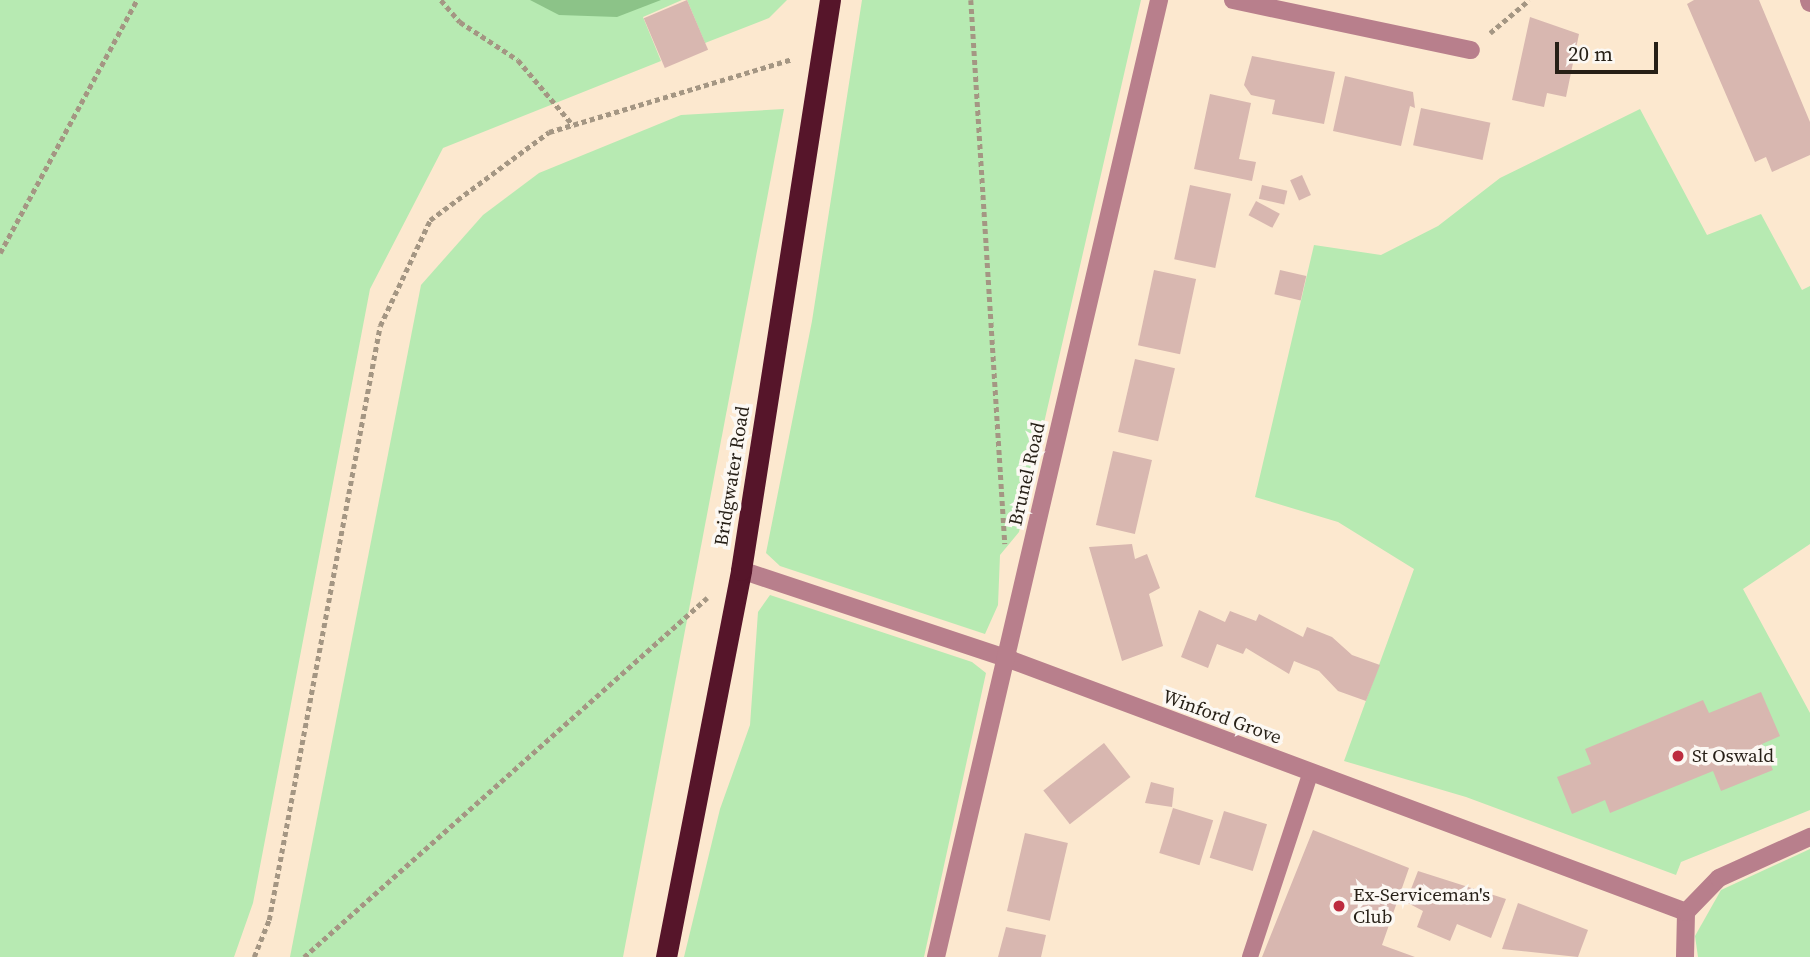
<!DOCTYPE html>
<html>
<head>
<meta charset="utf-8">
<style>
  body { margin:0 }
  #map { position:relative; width:1810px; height:957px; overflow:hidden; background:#fce8cf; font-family:"Source Serif 4",serif }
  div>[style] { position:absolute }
  .green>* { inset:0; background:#b7eab2 }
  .forest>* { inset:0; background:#8cc388 }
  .building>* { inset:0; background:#d8b7b0; transform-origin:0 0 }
  .path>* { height:4.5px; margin-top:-2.25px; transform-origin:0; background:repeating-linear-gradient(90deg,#a49683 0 5px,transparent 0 8.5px) }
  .lane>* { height:16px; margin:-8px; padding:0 8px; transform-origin:8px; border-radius:8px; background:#b87f8c }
  .street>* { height:18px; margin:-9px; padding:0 9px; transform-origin:9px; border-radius:9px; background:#b87f8c }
  .highway>* { height:21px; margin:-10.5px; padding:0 10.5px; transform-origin:10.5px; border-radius:10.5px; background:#56152a }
  .dots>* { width:19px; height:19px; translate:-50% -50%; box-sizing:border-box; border:4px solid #fcf8f3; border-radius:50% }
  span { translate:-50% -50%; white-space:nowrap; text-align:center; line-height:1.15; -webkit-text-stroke:7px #fcf8f3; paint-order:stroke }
  .street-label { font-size:19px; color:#261f16 }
  .poi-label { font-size:19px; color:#261f16 }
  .left { translate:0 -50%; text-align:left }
  .scale { position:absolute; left:1555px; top:42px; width:103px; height:32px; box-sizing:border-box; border:4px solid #261f16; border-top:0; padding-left:9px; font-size:21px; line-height:24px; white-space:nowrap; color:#261f16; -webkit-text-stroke:5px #fcf8f3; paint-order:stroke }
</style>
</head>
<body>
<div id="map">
  <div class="green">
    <div style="clip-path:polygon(0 0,682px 0,643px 17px,661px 61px,443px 148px,370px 289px,253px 903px,234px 957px,0 957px)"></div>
    <div style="clip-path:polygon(687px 0,787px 0,769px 18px,705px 43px)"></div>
    <div style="clip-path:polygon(862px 0,1141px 0,1019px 532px,1000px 555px,998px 605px,985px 634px,780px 566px,766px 553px,812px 321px)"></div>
    <div style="clip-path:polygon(784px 109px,623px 957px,290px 957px,421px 285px,483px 215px,539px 173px,681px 115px)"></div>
    <div style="clip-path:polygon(1640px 109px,1707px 235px,1761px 214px,1802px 290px,1810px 286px,1810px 544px,1743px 589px,1810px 713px,1810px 810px,1681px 862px,1676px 875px,1466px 797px,1344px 761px,1414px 569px,1338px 522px,1255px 497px,1314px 245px,1381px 255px,1438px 226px,1500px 178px)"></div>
    <div style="clip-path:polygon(770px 595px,972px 662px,986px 673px,924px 957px,684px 957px,720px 809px,750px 725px,758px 612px)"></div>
    <div style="clip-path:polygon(1810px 849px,1810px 957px,1698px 957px,1695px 936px,1721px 890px)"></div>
  </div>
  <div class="forest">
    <div style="clip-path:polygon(530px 0,661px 0,617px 17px,559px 15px)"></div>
  </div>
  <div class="building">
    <div style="left:687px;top:0;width:54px;height:47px;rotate:67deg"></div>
    <div style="clip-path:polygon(1694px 0,1759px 0,1810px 122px,1810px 155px,1772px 172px,1766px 157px,1755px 162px,1687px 4px)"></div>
    <div style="clip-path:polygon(1530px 17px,1579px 34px,1566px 97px,1547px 93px,1544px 107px,1512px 100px)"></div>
    <div style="clip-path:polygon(1252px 56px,1335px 72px,1324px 124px,1272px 114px,1275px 100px,1251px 95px,1244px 85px)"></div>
    <div style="clip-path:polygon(1345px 76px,1413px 92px,1415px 108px,1410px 106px,1401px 146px,1333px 131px)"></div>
    <div style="clip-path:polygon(1210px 94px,1251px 103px,1239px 159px,1256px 162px,1252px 181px,1194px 169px)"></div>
    <div style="left:1421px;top:108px;width:71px;height:38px;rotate:12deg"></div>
    <div style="left:1302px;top:175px;width:22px;height:13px;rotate:66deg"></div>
    <div style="left:1190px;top:185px;width:42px;height:76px;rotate:12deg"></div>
    <div style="left:1262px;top:185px;width:26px;height:14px;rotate:13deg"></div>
    <div style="left:1256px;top:201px;width:27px;height:16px;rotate:28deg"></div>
    <div style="left:1154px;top:270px;width:43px;height:77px;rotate:12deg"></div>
    <div style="left:1280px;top:270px;width:27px;height:25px;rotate:13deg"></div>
    <div style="left:1135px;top:359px;width:41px;height:75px;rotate:13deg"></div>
    <div style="left:1113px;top:451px;width:40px;height:76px;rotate:13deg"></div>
    <div style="clip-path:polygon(1132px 544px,1135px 559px,1147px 554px,1160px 588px,1149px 594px,1163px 646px,1122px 661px,1089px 547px)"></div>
    <div style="clip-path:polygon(1199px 610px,1225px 622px,1230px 611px,1256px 621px,1259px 614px,1303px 637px,1307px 627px,1332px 637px,1352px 655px,1380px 665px,1366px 701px,1338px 691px,1319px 671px,1294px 661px,1289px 674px,1246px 648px,1243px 654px,1217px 644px,1208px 668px,1181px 657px)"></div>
    <div style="clip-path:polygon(1761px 692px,1780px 736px,1762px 744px,1773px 770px,1721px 791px,1713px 771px,1610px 813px,1605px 800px,1572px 814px,1557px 777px,1591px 764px,1585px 749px,1703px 700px,1709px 713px)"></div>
    <div style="left:1104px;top:743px;width:43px;height:77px;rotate:52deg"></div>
    <div style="clip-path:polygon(1151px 782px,1174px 788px,1172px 807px,1145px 803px)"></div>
    <div style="left:1173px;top:808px;width:42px;height:47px;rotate:17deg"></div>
    <div style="left:1224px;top:811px;width:45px;height:49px;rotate:17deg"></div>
    <div style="clip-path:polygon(1313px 830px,1409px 868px,1382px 945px,1415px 957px,1262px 957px)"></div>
    <div style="left:1025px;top:833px;width:44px;height:80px;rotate:13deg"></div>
    <div style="clip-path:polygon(1418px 871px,1506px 899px,1491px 938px,1457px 924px,1450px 941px,1417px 927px,1423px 911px,1406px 902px)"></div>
    <div style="clip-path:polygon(1518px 903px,1588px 930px,1578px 957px,1502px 949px)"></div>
    <div style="clip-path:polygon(1006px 927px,1046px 935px,1041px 957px,998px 957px)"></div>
  </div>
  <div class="path">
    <div style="left:441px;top:0;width:29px;rotate:49deg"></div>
    <div style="left:460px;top:22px;width:69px;rotate:33.2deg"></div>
    <div style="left:518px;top:60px;width:85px;rotate:49.8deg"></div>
    <div style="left:971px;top:0;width:545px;rotate:86.42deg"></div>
    <div style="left:1490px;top:33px;width:51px;rotate:-40.2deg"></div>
    <div style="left:0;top:253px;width:288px;rotate:-61.6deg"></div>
    <div style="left:254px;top:957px;width:40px;rotate:-68deg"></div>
    <div style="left:269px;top:920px;width:604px;rotate:-79.42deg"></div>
    <div style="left:380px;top:326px;width:117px;rotate:-64.7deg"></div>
    <div style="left:430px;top:220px;width:148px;rotate:-36.5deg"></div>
    <div style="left:549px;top:132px;width:254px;rotate:-16.7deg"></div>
    <div style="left:304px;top:957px;width:540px;rotate:-41.7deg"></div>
  </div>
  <div class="lane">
    <div style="left:1250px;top:957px;width:195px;rotate:-71.8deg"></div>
  </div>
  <div class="street">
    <div style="left:1233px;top:0;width:243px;rotate:11.9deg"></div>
    <div style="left:1809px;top:0;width:3px;rotate:72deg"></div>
    <div style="left:741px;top:570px;width:279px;rotate:18.4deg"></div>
    <div style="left:1006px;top:658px;width:726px;rotate:20.48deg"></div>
    <div style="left:936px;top:957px;width:983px;rotate:-76.88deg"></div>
    <div style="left:1685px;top:957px;width:45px;rotate:-88.7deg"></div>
    <div style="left:1686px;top:912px;width:47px;rotate:-45.9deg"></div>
    <div style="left:1719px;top:878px;width:100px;rotate:-24.3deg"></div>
  </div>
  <div class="highway">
    <div style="left:666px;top:957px;width:394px;rotate:-79deg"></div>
    <div style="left:741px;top:570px;width:577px;rotate:-81.13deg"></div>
  </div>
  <div class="dots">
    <div style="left:1678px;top:756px;background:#bd2c3f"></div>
    <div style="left:1339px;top:906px;background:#bd2c3f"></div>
  </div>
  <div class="street-label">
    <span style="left:1027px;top:474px;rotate:-77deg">Brunel Road</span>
    <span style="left:732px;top:476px;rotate:-81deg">Bridgwater Road</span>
    <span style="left:1222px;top:717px;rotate:20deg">Winford Grove</span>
  </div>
  <div class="poi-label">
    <span class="left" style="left:1692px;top:756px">St Oswald</span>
    <span class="left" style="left:1353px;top:906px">Ex-Serviceman's<br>Club</span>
  </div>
  <div class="scale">20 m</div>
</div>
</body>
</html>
